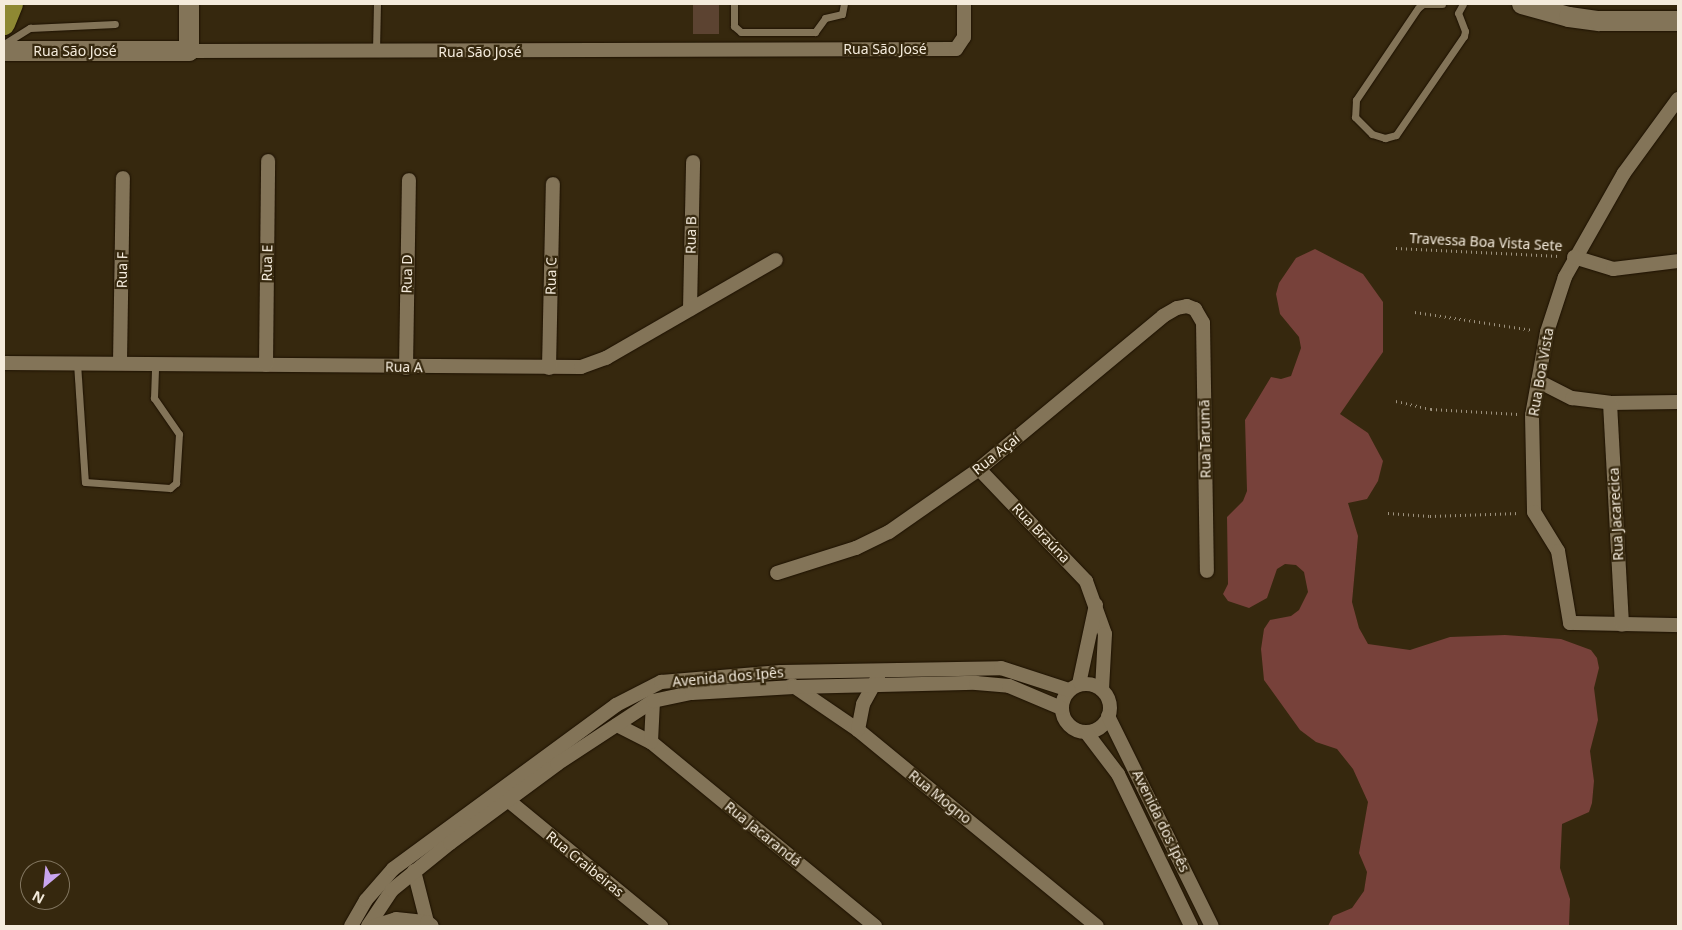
<!DOCTYPE html>
<html>
<head>
<meta charset="utf-8">
<style>
  body { margin:0 }
  #map { position:relative; width:1682px; height:930px; overflow:hidden; background:#36280e; font-family:"Noto Sans",sans-serif }
  div>[style] { position:absolute }
  .green>* { inset:0; background:#77413a }
  .building>* { inset:0; background:#5c4331; transform-origin:0 0 }
  .path>* { height:2.5px; margin-top:-1.25px; transform-origin:0; background:repeating-linear-gradient(90deg,#9d927e 0 1px,transparent 0 5px) }
  .roads { filter:drop-shadow(0 0 1px #1d1100) drop-shadow(0 0 1px #1d1100) }
  .lane>* { height:7px; margin:-3.5px; padding:0 3.5px; transform-origin:3.5px; border-radius:3.5px; background:#837458 }
  .street>* { height:14px; margin:-7px; padding:0 7px; transform-origin:7px; border-radius:7px; background:#837458 }
  .street>.ring { margin:-7px; padding:0; box-sizing:content-box; background:none; border:14px solid #837458; border-radius:50% }
  .secondary>* { height:20px; margin:-10px; padding:0 10px; transform-origin:10px; border-radius:10px; background:#837458 }
  .primary>* { height:22px; margin:-11px; padding:0 11px; transform-origin:11px; border-radius:11px; background:#8e8833 }
  span { translate:-50% -50%; white-space:nowrap; text-align:center; line-height:1.15; -webkit-text-stroke:4.5px #36280e; paint-order:stroke }
  .street-label { font-size:14px; color:#f4ebdc }
  .frame { position:absolute; inset:0; border:5px solid #f4ebdc; pointer-events:none }
  .north { position:absolute; left:20px; top:860px; width:50px; height:50px; box-sizing:border-box; background:#36280e; border:1px solid #827660; border-radius:50%; rotate:208deg; font-size:14px; font-weight:700; line-height:20px; text-align:center; color:#f4ebdc }
  .north::after { content:''; display:block; margin:auto; width:18px; height:22px; background:#c9a5ee; clip-path:polygon(50% 0,100% 100%,50% 72%,0 100%) }
</style>
</head>
<body>
<div id="map">
  <div class="green">
    <div style="clip-path:polygon(1315px 249px,1363px 274px,1383px 302px,1383px 352px,1340px 414px,1368px 433px,1383px 461px,1378px 481px,1367px 499px,1348px 503px,1358px 536px,1352px 602px,1359px 628px,1368px 644px,1410px 650px,1450px 637px,1505px 635px,1561px 639px,1591px 650px,1597px 658px,1599px 668px,1594px 688px,1598px 720px,1590px 751px,1594px 781px,1592px 803px,1589px 812px,1562px 824px,1560px 868px,1570px 899px,1569px 926px,1328px 926px,1333px 916px,1352px 908px,1364px 891px,1367px 872px,1359px 853px,1368px 802px,1353px 769px,1337px 749px,1316px 742px,1300px 730px,1264px 680px,1261px 649px,1264px 629px,1270px 620px,1291px 616px,1299px 610px,1308px 592px,1304px 572px,1296px 565px,1285px 564px,1277px 569px,1267px 598px,1249px 608px,1228px 601px,1223px 594px,1228px 584px,1227px 517px,1243px 501px,1247px 491px,1245px 420px,1271px 377px,1281px 379px,1291px 376px,1301px 348px,1299px 337px,1280px 314px,1276px 294px,1279px 283px,1296px 258px)"></div>
  </div>
  <div class="building">
    <div style="left:693px;top:4px;width:26px;height:30px"></div>
  </div>
  <div class="path">
    <div style="left:1396px;top:248px;width:164px;rotate:2.8deg"></div>
    <div style="left:1415px;top:312px;width:119px;rotate:8.7deg"></div>
    <div style="left:1396px;top:401px;width:36px;rotate:13deg"></div>
    <div style="left:1431px;top:409px;width:87px;rotate:3.3deg"></div>
    <div style="left:1388px;top:513px;width:42px;rotate:4.1deg"></div>
    <div style="left:1430px;top:516px;width:90px;rotate:-1.9deg"></div>
  </div>
  <div class="roads">
    <div class="lane">
      <div style="left:734px;top:4px;width:22px;rotate:90deg"></div>
      <div style="left:734px;top:26px;width:9px;rotate:41deg"></div>
      <div style="left:741px;top:32px;width:74px"></div>
      <div style="left:815px;top:32px;width:17px;rotate:-54deg"></div>
      <div style="left:825px;top:18px;width:17px;rotate:-13deg"></div>
      <div style="left:842px;top:14px;width:10px;rotate:-79deg"></div>
      <div style="left:1442px;top:4px;width:19px;rotate:180deg"></div>
      <div style="left:1423px;top:4px;width:6px;rotate:141deg"></div>
      <div style="left:1418px;top:8px;width:111px;rotate:124deg"></div>
      <div style="left:1356px;top:100px;width:17px;rotate:93deg"></div>
      <div style="left:1355px;top:117px;width:24px;rotate:45deg"></div>
      <div style="left:1372px;top:134px;width:14px;rotate:17deg"></div>
      <div style="left:1385px;top:138px;width:11px;rotate:-15deg"></div>
      <div style="left:1396px;top:135px;width:120px;rotate:-55.5deg"></div>
      <div style="left:1464px;top:36px;width:5px;rotate:-79deg"></div>
      <div style="left:1465px;top:31px;width:19px;rotate:-111deg"></div>
      <div style="left:1458px;top:13px;width:10px;rotate:-61deg"></div>
      <div style="left:4px;top:44px;width:31px;rotate:-32deg"></div>
      <div style="left:30px;top:28px;width:85px;rotate:-2.7deg"></div>
      <div style="left:376px;top:51px;width:47px;rotate:-88.8deg"></div>
      <div style="left:77px;top:363px;width:119px;rotate:86.2deg"></div>
      <div style="left:85px;top:482px;width:85px;rotate:4deg"></div>
      <div style="left:170px;top:488px;width:8px;rotate:-40deg"></div>
      <div style="left:176px;top:483px;width:49px;rotate:-86.5deg"></div>
      <div style="left:179px;top:434px;width:44px;rotate:-124.8deg"></div>
      <div style="left:154px;top:398px;width:35px;rotate:-88deg"></div>
    </div>
    <div class="street">
      <div style="left:189px;top:51px;width:767px;rotate:-0.15deg"></div>
      <div style="left:956px;top:49px;width:14px;rotate:-56deg"></div>
      <div style="left:964px;top:37px;width:33px;rotate:-90deg"></div>
      <div style="left:1678px;top:99px;width:92px;rotate:126.1deg"></div>
      <div style="left:1624px;top:173px;width:120px;rotate:119.6deg"></div>
      <div style="left:1565px;top:277px;width:58px;rotate:108.1deg"></div>
      <div style="left:1547px;top:332px;width:84px;rotate:100.2deg"></div>
      <div style="left:1532px;top:415px;width:97px;rotate:88.8deg"></div>
      <div style="left:1534px;top:512px;width:46px;rotate:58.4deg"></div>
      <div style="left:1558px;top:551px;width:73px;rotate:80.5deg"></div>
      <div style="left:1570px;top:623px;width:108px;rotate:1.1deg"></div>
      <div style="left:1574px;top:257px;width:41px;rotate:17.1deg"></div>
      <div style="left:1613px;top:269px;width:65px;rotate:-7deg"></div>
      <div style="left:690px;top:309px;width:147px;rotate:-88.8deg"></div>
      <div style="left:120px;top:362px;width:184px;rotate:-89.1deg"></div>
      <div style="left:4px;top:363px;width:577px;rotate:0.4deg"></div>
      <div style="left:581px;top:367px;width:27px;rotate:-20deg"></div>
      <div style="left:606px;top:358px;width:196px;rotate:-30deg"></div>
      <div style="left:266px;top:365px;width:204px;rotate:-89.4deg"></div>
      <div style="left:406px;top:368px;width:188px;rotate:-89.1deg"></div>
      <div style="left:549px;top:368px;width:184px;rotate:-88.8deg"></div>
      <div style="left:1538px;top:381px;width:38px;rotate:27deg"></div>
      <div style="left:1572px;top:398px;width:38px;rotate:7deg"></div>
      <div style="left:1610px;top:403px;width:68px;rotate:-0.8deg"></div>
      <div style="left:1610px;top:403px;width:222px;rotate:86.9deg"></div>
      <div style="left:979px;top:469px;width:155px;rotate:46.3deg"></div>
      <div style="left:1086px;top:581px;width:56px;rotate:70.3deg"></div>
      <div style="left:1105px;top:634px;width:56px;rotate:93.1deg"></div>
      <div style="left:777px;top:573px;width:83px;rotate:-17.6deg"></div>
      <div style="left:856px;top:548px;width:37px;rotate:-26deg"></div>
      <div style="left:889px;top:532px;width:110px;rotate:-35deg"></div>
      <div style="left:979px;top:469px;width:239px;rotate:-39.7deg"></div>
      <div style="left:1163px;top:316px;width:16px;rotate:-30deg"></div>
      <div style="left:1177px;top:308px;width:10px;rotate:-11deg"></div>
      <div style="left:1187px;top:306px;width:9px;rotate:21deg"></div>
      <div style="left:1195px;top:309px;width:16px;rotate:60deg"></div>
      <div style="left:1203px;top:323px;width:248px;rotate:89.1deg"></div>
      <div style="left:1079px;top:684px;width:81px;rotate:-77.9deg"></div>
      <div class="ring" style="left:1062px;top:684px;width:34px;height:34px"></div>
      <div style="left:792px;top:685px;width:80px;rotate:34.3deg"></div>
      <div style="left:858px;top:730px;width:309px;rotate:39.4deg"></div>
      <div style="left:1108px;top:716px;width:234px;rotate:63.7deg"></div>
      <div style="left:617px;top:725px;width:38px;rotate:27deg"></div>
      <div style="left:651px;top:742px;width:290px;rotate:39.4deg"></div>
      <div style="left:858px;top:730px;width:26px;rotate:-79deg"></div>
      <div style="left:863px;top:704px;width:31px;rotate:-61deg"></div>
      <div style="left:1086px;top:732px;width:53px;rotate:52.7deg"></div>
      <div style="left:1118px;top:774px;width:169px;rotate:64.3deg"></div>
      <div style="left:651px;top:742px;width:41px;rotate:-87.2deg"></div>
      <div style="left:509px;top:801px;width:197px;rotate:39.4deg"></div>
      <div style="left:414px;top:871px;width:53px;rotate:75.7deg"></div>
      <div style="left:351px;top:926px;width:30px;rotate:-60deg"></div>
      <div style="left:366px;top:900px;width:41px;rotate:-48.9deg"></div>
      <div style="left:393px;top:869px;width:277px;rotate:-36.3deg"></div>
      <div style="left:616px;top:705px;width:51px;rotate:-27.1deg"></div>
      <div style="left:661px;top:682px;width:120px;rotate:-4.8deg"></div>
      <div style="left:781px;top:672px;width:220px;rotate:-1deg"></div>
      <div style="left:1001px;top:668px;width:71px;rotate:17.9deg"></div>
      <div style="left:368px;top:926px;width:43px;rotate:-56.3deg"></div>
      <div style="left:392px;top:890px;width:75px;rotate:-39deg"></div>
      <div style="left:450px;top:843px;width:133px;rotate:-36.4deg"></div>
      <div style="left:557px;top:764px;width:115px;rotate:-33.3deg"></div>
      <div style="left:653px;top:701px;width:40px;rotate:-12deg"></div>
      <div style="left:692px;top:693px;width:102px;rotate:-3.4deg"></div>
      <div style="left:794px;top:687px;width:182px;rotate:-1.3deg"></div>
      <div style="left:976px;top:683px;width:33px;rotate:5deg"></div>
      <div style="left:1009px;top:686px;width:56px;rotate:22.9deg"></div>
      <div style="left:375px;top:926px;width:22px;rotate:-18deg"></div>
      <div style="left:396px;top:919px;width:31px;rotate:6deg"></div>
      <div style="left:427px;top:922px;width:6px;rotate:39deg"></div>
    </div>
    <div class="secondary">
      <div style="left:1522px;top:4px;width:49px;rotate:15.5deg"></div>
      <div style="left:1569px;top:17px;width:30px;rotate:8deg"></div>
      <div style="left:1599px;top:21px;width:79px"></div>
      <div style="left:4px;top:51px;width:185px"></div>
      <div style="left:189px;top:51px;width:47px;rotate:-90deg"></div>
    </div>
    <div class="primary">
      <div style="left:4px;top:24px;width:22px;rotate:-68deg"></div>
    </div>
  </div>
  <div class="street-label">
    <span style="left:885px;top:49px">Rua São José</span>
    <span style="left:75px;top:51px">Rua São José</span>
    <span style="left:480px;top:52px">Rua São José</span>
    <span style="left:691px;top:235px;rotate:-89deg">Rua B</span>
    <span style="left:1486px;top:242px;rotate:3deg">Travessa Boa Vista Sete</span>
    <span style="left:267px;top:263px;rotate:-89deg">Rua E</span>
    <span style="left:122px;top:270px;rotate:-89deg">Rua F</span>
    <span style="left:407px;top:274px;rotate:-89deg">Rua D</span>
    <span style="left:551px;top:276px;rotate:-89deg">Rua C</span>
    <span style="left:404px;top:367px;rotate:1deg">Rua A</span>
    <span style="left:1541px;top:372px;rotate:-80deg">Rua Boa Vista</span>
    <span style="left:1205px;top:439px;rotate:-91deg">Rua Tarumã</span>
    <span style="left:996px;top:454px;rotate:-39deg">Rua Açaí</span>
    <span style="left:1616px;top:514px;rotate:-93deg">Rua Jacarecica</span>
    <span style="left:1041px;top:533px;rotate:46deg">Rua Braúna</span>
    <span style="left:728px;top:677px;rotate:-5deg">Avenida dos Ipês</span>
    <span style="left:940px;top:797px;rotate:39deg">Rua Mogno</span>
    <span style="left:1161px;top:821px;rotate:64deg">Avenida dos Ipês</span>
    <span style="left:763px;top:834px;rotate:39deg">Rua Jacarandá</span>
    <span style="left:585px;top:864px;rotate:39deg">Rua Craibeiras</span>
  </div>
  <div class="frame"></div>
  <div class="north">N</div>
</div>
</body>
</html>
